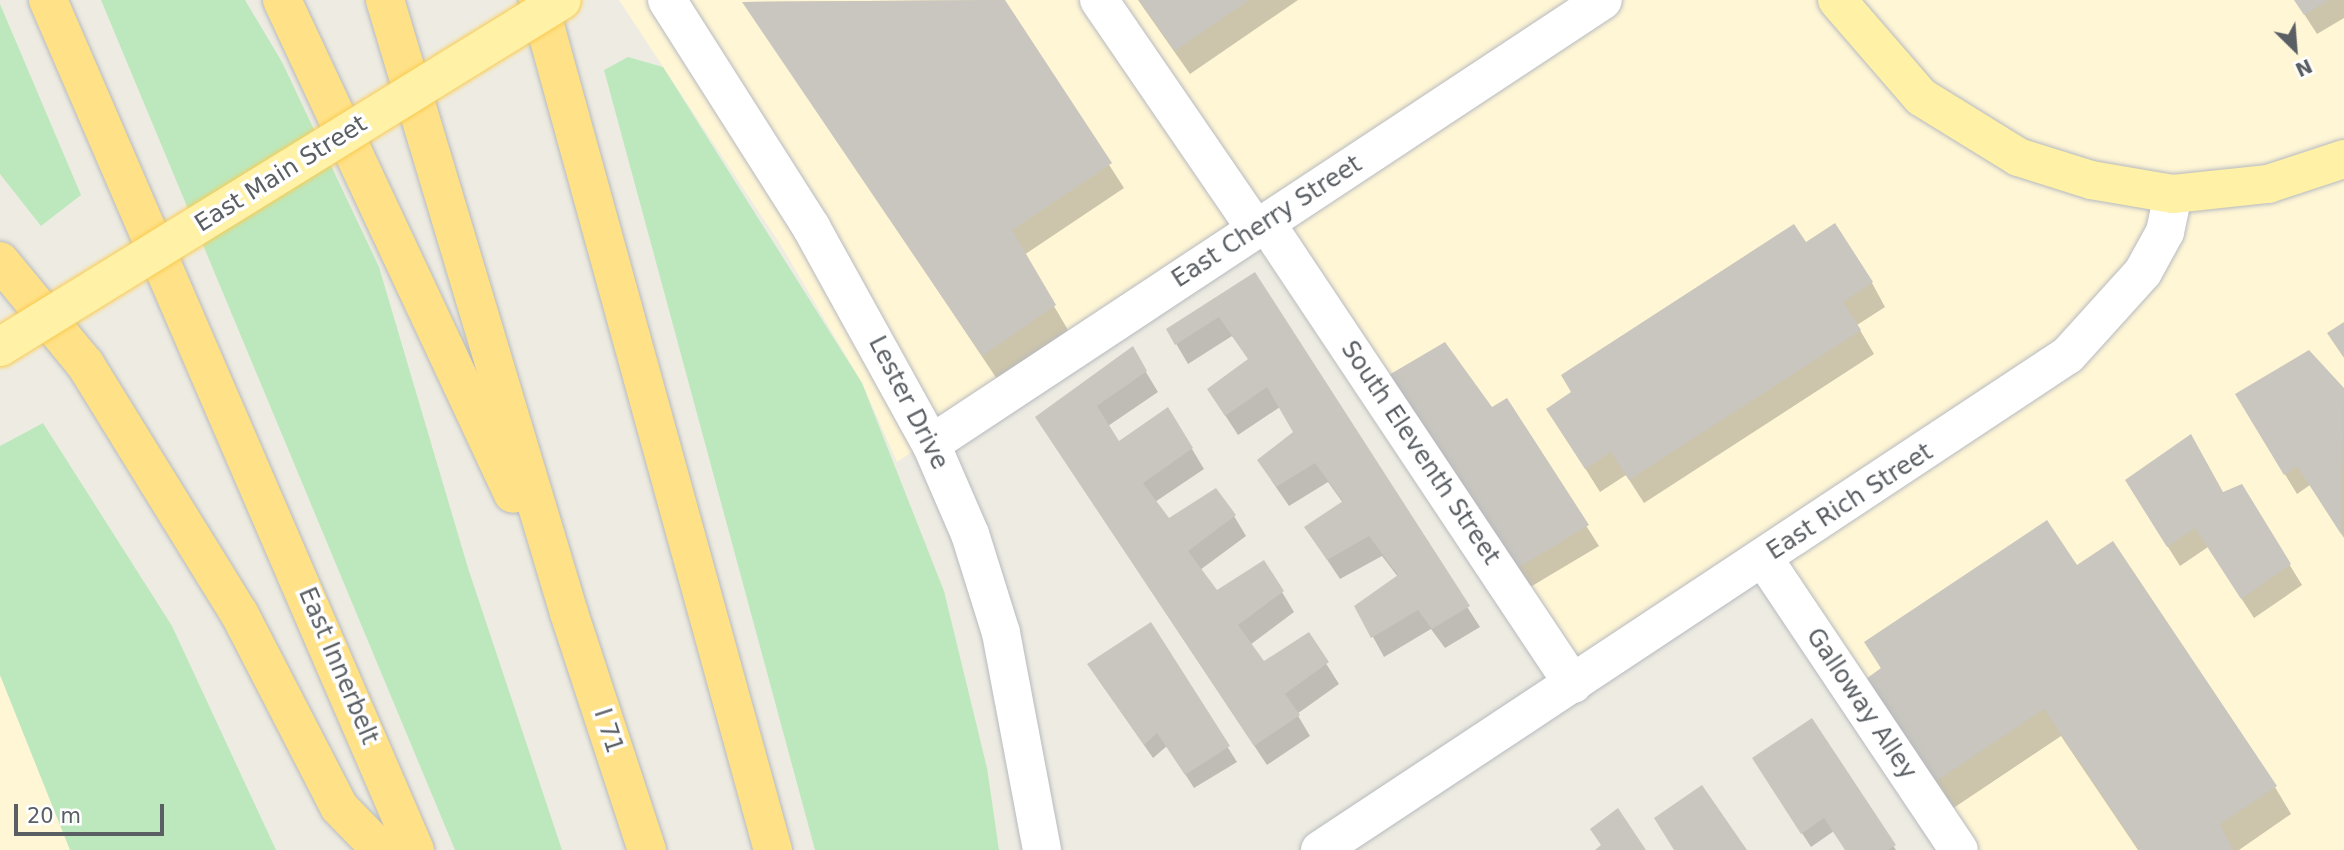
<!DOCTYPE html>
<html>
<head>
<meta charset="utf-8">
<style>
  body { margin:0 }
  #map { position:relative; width:2344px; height:850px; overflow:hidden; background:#eeece2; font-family:"DejaVu Sans",sans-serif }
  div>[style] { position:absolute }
  .commercial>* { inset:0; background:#fff6d6 }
  .green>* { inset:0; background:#bde8bd }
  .shadow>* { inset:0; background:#0003 }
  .building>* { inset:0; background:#c9c6bf }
  .roads { filter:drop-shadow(0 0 2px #b7babf) drop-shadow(0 0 2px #b7babf) }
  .minor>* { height:38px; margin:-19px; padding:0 19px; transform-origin:19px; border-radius:19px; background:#fff }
  .major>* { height:38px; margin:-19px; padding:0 19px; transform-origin:19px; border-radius:19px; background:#fff1a6 }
  .highway>* { height:38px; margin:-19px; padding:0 19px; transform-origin:19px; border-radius:19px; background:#ffe288 }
  .bridges { filter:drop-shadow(0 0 2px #facb50) drop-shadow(0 0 2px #facb50) }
  .major-bridge>* { height:38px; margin:-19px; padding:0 19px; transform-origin:19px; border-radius:19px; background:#fff1a6 }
  span { translate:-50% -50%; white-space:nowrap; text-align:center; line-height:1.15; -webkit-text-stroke:7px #fff; paint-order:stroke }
  .street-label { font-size:24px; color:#5a5f64 }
  .north { position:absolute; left:2260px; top:14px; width:70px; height:70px; -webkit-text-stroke:5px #fff; paint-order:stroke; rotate:155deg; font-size:19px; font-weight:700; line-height:28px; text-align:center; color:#5a5f64 }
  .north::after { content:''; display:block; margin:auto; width:24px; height:32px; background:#5a5f64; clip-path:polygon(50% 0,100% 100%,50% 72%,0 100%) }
  .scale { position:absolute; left:14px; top:804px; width:150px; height:32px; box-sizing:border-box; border:4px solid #5a5f64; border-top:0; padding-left:9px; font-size:21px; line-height:24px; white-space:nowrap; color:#5a5f64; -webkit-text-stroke:5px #fff; paint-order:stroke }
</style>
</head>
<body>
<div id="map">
  <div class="commercial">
    <div style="clip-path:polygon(619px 0,2344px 0,2344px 850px,1948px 850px,1768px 568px,1559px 698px,1245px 228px,897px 462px,862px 383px,782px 247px)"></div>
    <div style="clip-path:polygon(0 675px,70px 850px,0 850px)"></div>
  </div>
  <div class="green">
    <div style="clip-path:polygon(101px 0,245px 0,282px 62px,379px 267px,468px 568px,562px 850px,455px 850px)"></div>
    <div style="clip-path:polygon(0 4px,81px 195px,41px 226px,0 174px)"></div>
    <div style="clip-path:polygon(628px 57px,663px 67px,862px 383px,944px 591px,987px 768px,999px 850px,815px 850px,604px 70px)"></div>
    <div style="clip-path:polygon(43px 423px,172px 626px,276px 850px,70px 850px,0 675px,0 446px)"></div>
  </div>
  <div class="shadow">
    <div style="clip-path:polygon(1003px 0,1124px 188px,1024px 255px,1068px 330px,997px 379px,745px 2px)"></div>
    <div style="clip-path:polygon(1138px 0,1298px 0,1190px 74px)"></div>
    <div style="clip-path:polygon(2295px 0,2344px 0,2344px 18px,2317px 34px)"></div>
    <div style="clip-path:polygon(1805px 244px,1872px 283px,1885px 307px,1857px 325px,1874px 354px,1644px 503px,1626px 475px,1600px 492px,1563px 433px)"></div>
    <div style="clip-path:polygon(1254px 274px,1480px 627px,1445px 648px,1431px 629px,1384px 657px,1356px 606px,1398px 577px,1382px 556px,1340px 579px,1306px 528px,1343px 503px,1328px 482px,1289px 506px,1271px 480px,1295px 433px,1280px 407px,1238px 435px,1221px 409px,1249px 360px,1232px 336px,1188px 364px,1168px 330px)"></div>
    <div style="clip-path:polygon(1132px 349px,1158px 392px,1108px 426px,1119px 443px,1168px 409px,1204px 469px,1155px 502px,1168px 520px,1234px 516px,1246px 536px,1200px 570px,1217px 592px,1282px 592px,1294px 612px,1250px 645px,1263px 663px,1308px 635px,1339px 684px,1297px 714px,1310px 736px,1267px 765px,1049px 437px)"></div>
    <div style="clip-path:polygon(2344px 390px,2344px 538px,2310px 485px,2297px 494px,2249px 415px)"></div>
    <div style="clip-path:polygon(1507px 401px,1599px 546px,1522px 592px,1492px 410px)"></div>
    <div style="clip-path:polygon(2241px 486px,2302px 585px,2254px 618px,2208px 547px,2180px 566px,2139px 501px,2223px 494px)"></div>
    <div style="clip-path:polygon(2077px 567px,2275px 787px,2291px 814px,2239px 850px,2138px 850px,2061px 736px,1952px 809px,1884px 708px,1882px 670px,1866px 643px)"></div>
    <div style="clip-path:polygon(1151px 625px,1237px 762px,1194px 788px,1167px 746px,1153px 758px,1098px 679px)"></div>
    <div style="clip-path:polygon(1811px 721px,1896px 850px,1846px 850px,1834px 831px,1811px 847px,1763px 773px)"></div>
  </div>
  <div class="building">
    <div style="clip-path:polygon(1005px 0,1112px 163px,1012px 230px,1056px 305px,982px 356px,742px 2px)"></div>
    <div style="clip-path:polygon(1139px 0,1249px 0,1175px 51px)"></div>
    <div style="clip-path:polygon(2294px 0,2329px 0,2304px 15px)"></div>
    <div style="clip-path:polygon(1835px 223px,1873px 282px,1843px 302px,1861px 330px,1629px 480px,1611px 452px,1585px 469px,1546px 409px,1571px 392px,1561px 375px,1794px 224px,1806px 242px)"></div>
    <div style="clip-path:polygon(1255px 272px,1470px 606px,1432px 629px,1418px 610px,1371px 638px,1354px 606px,1398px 575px,1369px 536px,1327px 560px,1304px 527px,1343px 501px,1315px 463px,1276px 487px,1257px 460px,1293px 432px,1267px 387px,1225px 416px,1207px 389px,1248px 359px,1219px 317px,1175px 345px,1166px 329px)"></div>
    <div style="clip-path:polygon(2344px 322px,2344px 358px,2327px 333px)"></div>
    <div style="clip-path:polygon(1445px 342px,1492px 407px,1507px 398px,1589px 525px,1509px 573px,1382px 379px)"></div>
    <div style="clip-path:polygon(1133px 346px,1147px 371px,1097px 406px,1119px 441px,1168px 407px,1193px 448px,1143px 483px,1169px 518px,1216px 488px,1236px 515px,1188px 551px,1217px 590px,1264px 560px,1284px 591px,1238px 625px,1264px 661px,1309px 632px,1329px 662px,1285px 694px,1300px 715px,1254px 746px,1035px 417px)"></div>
    <div style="clip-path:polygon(2309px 350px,2344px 388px,2341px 534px,2297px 466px,2284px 475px,2235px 394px)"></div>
    <div style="clip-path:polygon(2191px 434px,2223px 492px,2242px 484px,2291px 564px,2241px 599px,2195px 528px,2167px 547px,2125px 480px)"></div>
    <div style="clip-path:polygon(2047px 520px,2077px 565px,2113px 541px,2277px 786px,2220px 824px,2233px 850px,2139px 850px,2044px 709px,1935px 782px,1866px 679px,1881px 668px,1864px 642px)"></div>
    <div style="clip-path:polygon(1151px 622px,1230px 746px,1185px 775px,1157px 733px,1144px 745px,1087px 664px)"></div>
    <div style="clip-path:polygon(1812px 718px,1896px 845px,1888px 850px,1845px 850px,1824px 818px,1801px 834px,1752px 758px)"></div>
    <div style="clip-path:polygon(1702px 785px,1747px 850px,1674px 850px,1654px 818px)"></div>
    <div style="clip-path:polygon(1618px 808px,1646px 850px,1595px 850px,1601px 845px,1590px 829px)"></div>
  </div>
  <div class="roads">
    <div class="minor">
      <div style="left:667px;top:0;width:269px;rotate:57.6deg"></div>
      <div style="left:811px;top:227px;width:248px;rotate:61.1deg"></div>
      <div style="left:931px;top:444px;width:98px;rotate:66.6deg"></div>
      <div style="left:970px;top:534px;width:104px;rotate:72.6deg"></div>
      <div style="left:1001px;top:633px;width:221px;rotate:79.3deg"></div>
      <div style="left:1099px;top:0;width:278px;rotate:55.6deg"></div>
      <div style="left:1266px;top:223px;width:554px;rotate:56.34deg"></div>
      <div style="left:931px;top:444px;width:805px;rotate:-33.45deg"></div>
      <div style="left:1764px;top:559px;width:350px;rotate:56.2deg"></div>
      <div style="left:1320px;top:850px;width:897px;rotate:-33.5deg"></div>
      <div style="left:2068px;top:355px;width:112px;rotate:-47.9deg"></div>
      <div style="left:2143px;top:272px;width:46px;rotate:-61.2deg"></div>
      <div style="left:2165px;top:232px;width:39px;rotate:-78deg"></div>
    </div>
    <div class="major">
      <div style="left:1837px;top:0;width:128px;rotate:49.1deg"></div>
      <div style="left:1921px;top:97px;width:114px;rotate:31.7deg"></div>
      <div style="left:2018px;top:157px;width:77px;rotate:17.5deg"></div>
      <div style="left:2091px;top:180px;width:83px;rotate:9.7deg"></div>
      <div style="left:2173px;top:194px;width:96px;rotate:-6deg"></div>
      <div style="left:2268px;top:184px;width:80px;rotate:-18.2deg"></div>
    </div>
    <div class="highway">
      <div style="left:48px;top:0;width:926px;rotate:66.65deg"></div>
      <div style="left:282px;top:0;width:545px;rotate:64.94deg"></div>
      <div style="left:385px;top:0;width:640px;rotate:73.29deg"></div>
      <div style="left:569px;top:613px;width:250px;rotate:71.8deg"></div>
      <div style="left:538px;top:0;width:882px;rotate:74.55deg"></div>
      <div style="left:0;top:261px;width:134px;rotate:50.5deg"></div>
      <div style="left:85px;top:364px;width:293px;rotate:58.3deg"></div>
      <div style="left:239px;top:613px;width:218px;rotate:62.7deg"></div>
      <div style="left:339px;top:807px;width:60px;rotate:45.7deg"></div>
    </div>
  </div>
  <div class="bridges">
    <div class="major-bridge">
      <div style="left:0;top:347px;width:660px;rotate:-31.69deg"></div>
    </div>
  </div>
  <div class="street-label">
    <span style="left:281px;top:174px;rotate:-32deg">East Main Street</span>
    <span style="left:1267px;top:222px;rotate:-33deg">East Cherry Street</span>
    <span style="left:908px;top:403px;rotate:63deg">Lester Drive</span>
    <span style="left:1420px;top:453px;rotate:56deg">South Eleventh Street</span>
    <span style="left:1850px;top:502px;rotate:-33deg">East Rich Street</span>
    <span style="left:338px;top:666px;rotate:67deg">East Innerbelt</span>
    <span style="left:1861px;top:704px;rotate:56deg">Galloway Alley</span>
    <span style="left:608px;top:731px;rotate:72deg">I 71</span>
  </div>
  <div class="north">N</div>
  <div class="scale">20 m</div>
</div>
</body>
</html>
